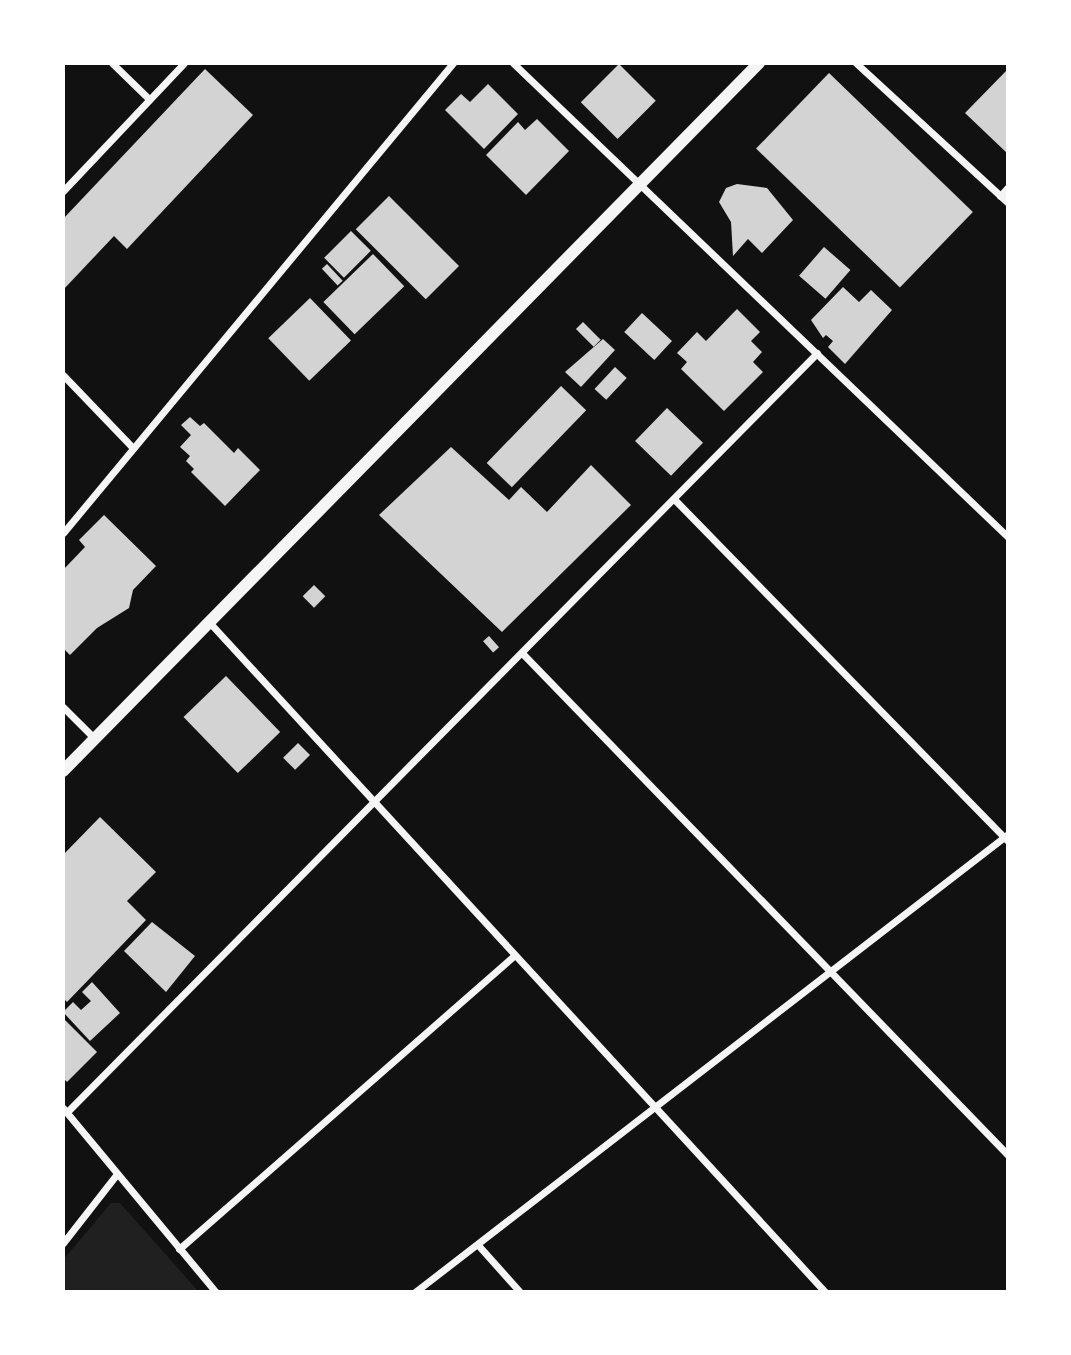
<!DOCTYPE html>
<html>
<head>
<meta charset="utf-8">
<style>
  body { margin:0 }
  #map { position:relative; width:1071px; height:1355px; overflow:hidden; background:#111; font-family:"Nunito Sans",sans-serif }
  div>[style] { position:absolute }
  .green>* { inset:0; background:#202020 }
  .building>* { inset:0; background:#d3d3d3; transform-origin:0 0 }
  .minor>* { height:7px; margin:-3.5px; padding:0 3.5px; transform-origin:3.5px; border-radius:3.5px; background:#f5f5f5 }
  .tertiary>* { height:12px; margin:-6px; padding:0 6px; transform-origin:6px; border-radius:6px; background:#f5f5f5 }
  span { translate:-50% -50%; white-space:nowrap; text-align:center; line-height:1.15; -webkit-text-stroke:7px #fff; paint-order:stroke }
  .frame { position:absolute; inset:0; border:65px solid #fff; pointer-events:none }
</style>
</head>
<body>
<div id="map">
  <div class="green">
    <div style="clip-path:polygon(111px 1203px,120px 1203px,199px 1292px,63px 1292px,63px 1260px)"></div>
  </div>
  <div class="building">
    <div style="left:619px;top:64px;width:52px;height:54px;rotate:45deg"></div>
    <div style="clip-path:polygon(205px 69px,253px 115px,127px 249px,114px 236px,63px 290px,63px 219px)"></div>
    <div style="clip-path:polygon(1008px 69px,1008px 154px,965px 113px)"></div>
    <div style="left:829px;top:73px;width:200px;height:105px;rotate:44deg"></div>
    <div style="clip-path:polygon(488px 84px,518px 114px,484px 149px,445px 110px,461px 94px,470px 102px)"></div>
    <div style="clip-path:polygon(537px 119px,569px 151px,526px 195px,486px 155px,518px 122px,525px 130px)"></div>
    <div style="clip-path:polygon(737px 184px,767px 188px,793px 220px,762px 253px,748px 239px,733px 256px,731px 222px,719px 202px,726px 188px)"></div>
    <div style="left:389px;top:196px;width:99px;height:47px;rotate:45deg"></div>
    <div style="left:351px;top:231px;width:28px;height:38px;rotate:45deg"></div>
    <div style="left:824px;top:247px;width:35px;height:38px;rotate:41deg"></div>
    <div style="left:373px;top:254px;width:45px;height:69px;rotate:46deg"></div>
    <div style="left:327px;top:264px;width:23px;height:7px;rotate:47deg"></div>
    <div style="clip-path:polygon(843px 287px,859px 302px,871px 290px,892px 310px,845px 364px,828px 347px,833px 341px,826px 335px,823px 338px,811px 320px)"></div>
    <div style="left:310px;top:298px;width:59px;height:58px;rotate:46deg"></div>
    <div style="clip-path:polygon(737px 309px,760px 332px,751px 341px,762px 352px,753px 362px,763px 372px,724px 411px,681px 369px,687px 362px,677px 353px,697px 332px,706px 341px)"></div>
    <div style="left:642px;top:313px;width:41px;height:26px;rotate:43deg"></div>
    <div style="left:583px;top:322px;width:25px;height:10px;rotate:45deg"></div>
    <div style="clip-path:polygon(603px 339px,615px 350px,581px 387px,565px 372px)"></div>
    <div style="left:615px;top:367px;width:16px;height:30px;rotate:43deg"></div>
    <div style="left:561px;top:386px;width:35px;height:107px;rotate:44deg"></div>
    <div style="left:667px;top:408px;width:50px;height:46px;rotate:44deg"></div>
    <div style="clip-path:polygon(190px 417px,200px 426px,204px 423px,234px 453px,238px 448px,260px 470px,225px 506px,191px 472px,194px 469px,186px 461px,190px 456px,180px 447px,191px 435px,181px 425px)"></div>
    <div style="clip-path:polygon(451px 447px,509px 500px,521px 487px,547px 512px,591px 465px,631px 505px,502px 632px,379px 515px)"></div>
    <div style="clip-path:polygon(104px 515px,156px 566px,133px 590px,129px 608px,97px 628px,70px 655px,63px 648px,63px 570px,85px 547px,79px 540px)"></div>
    <div style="left:314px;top:585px;width:16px;height:16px;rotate:45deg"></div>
    <div style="left:489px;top:636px;width:15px;height:8px;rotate:48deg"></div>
    <div style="left:226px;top:676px;width:78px;height:59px;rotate:46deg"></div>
    <div style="left:298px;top:743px;width:17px;height:21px;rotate:45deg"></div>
    <div style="clip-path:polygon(100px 817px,156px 872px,127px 901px,146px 920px,67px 1002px,63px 998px,63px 855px)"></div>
    <div style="clip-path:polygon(152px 922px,195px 956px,166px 992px,124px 951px)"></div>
    <div style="clip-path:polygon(92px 982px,120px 1013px,90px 1041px,63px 1012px,73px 1002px,81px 1010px,91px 1001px,82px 992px)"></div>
    <div style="clip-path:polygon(63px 1018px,97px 1052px,67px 1082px,63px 1078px)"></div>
  </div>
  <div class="minor">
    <div style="left:112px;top:63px;width:52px;rotate:44.2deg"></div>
    <div style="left:513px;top:63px;width:685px;rotate:43.76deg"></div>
    <div style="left:856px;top:63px;width:207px;rotate:42.6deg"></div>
    <div style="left:63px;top:191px;width:176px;rotate:-46.6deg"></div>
    <div style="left:1000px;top:196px;width:12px;rotate:-48deg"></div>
    <div style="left:63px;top:375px;width:101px;rotate:46.2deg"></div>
    <div style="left:675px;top:500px;width:477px;rotate:45.7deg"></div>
    <div style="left:63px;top:533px;width:611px;rotate:-50.31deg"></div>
    <div style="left:209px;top:622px;width:910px;rotate:47.4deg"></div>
    <div style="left:522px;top:653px;width:699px;rotate:45.93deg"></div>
    <div style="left:63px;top:707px;width:45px;rotate:45deg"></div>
    <div style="left:63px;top:1108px;width:239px;rotate:50.3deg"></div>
    <div style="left:67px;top:1112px;width:1067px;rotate:-45.34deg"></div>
    <div style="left:63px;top:1243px;width:88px;rotate:-52deg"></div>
    <div style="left:478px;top:1245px;width:63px;rotate:48.2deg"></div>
    <div style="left:179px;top:1249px;width:446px;rotate:-41.2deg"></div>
    <div style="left:415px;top:1292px;width:749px;rotate:-37.68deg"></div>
  </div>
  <div class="tertiary">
    <div style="left:63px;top:771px;width:993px;rotate:-45.49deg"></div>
  </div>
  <div class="frame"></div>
</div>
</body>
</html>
